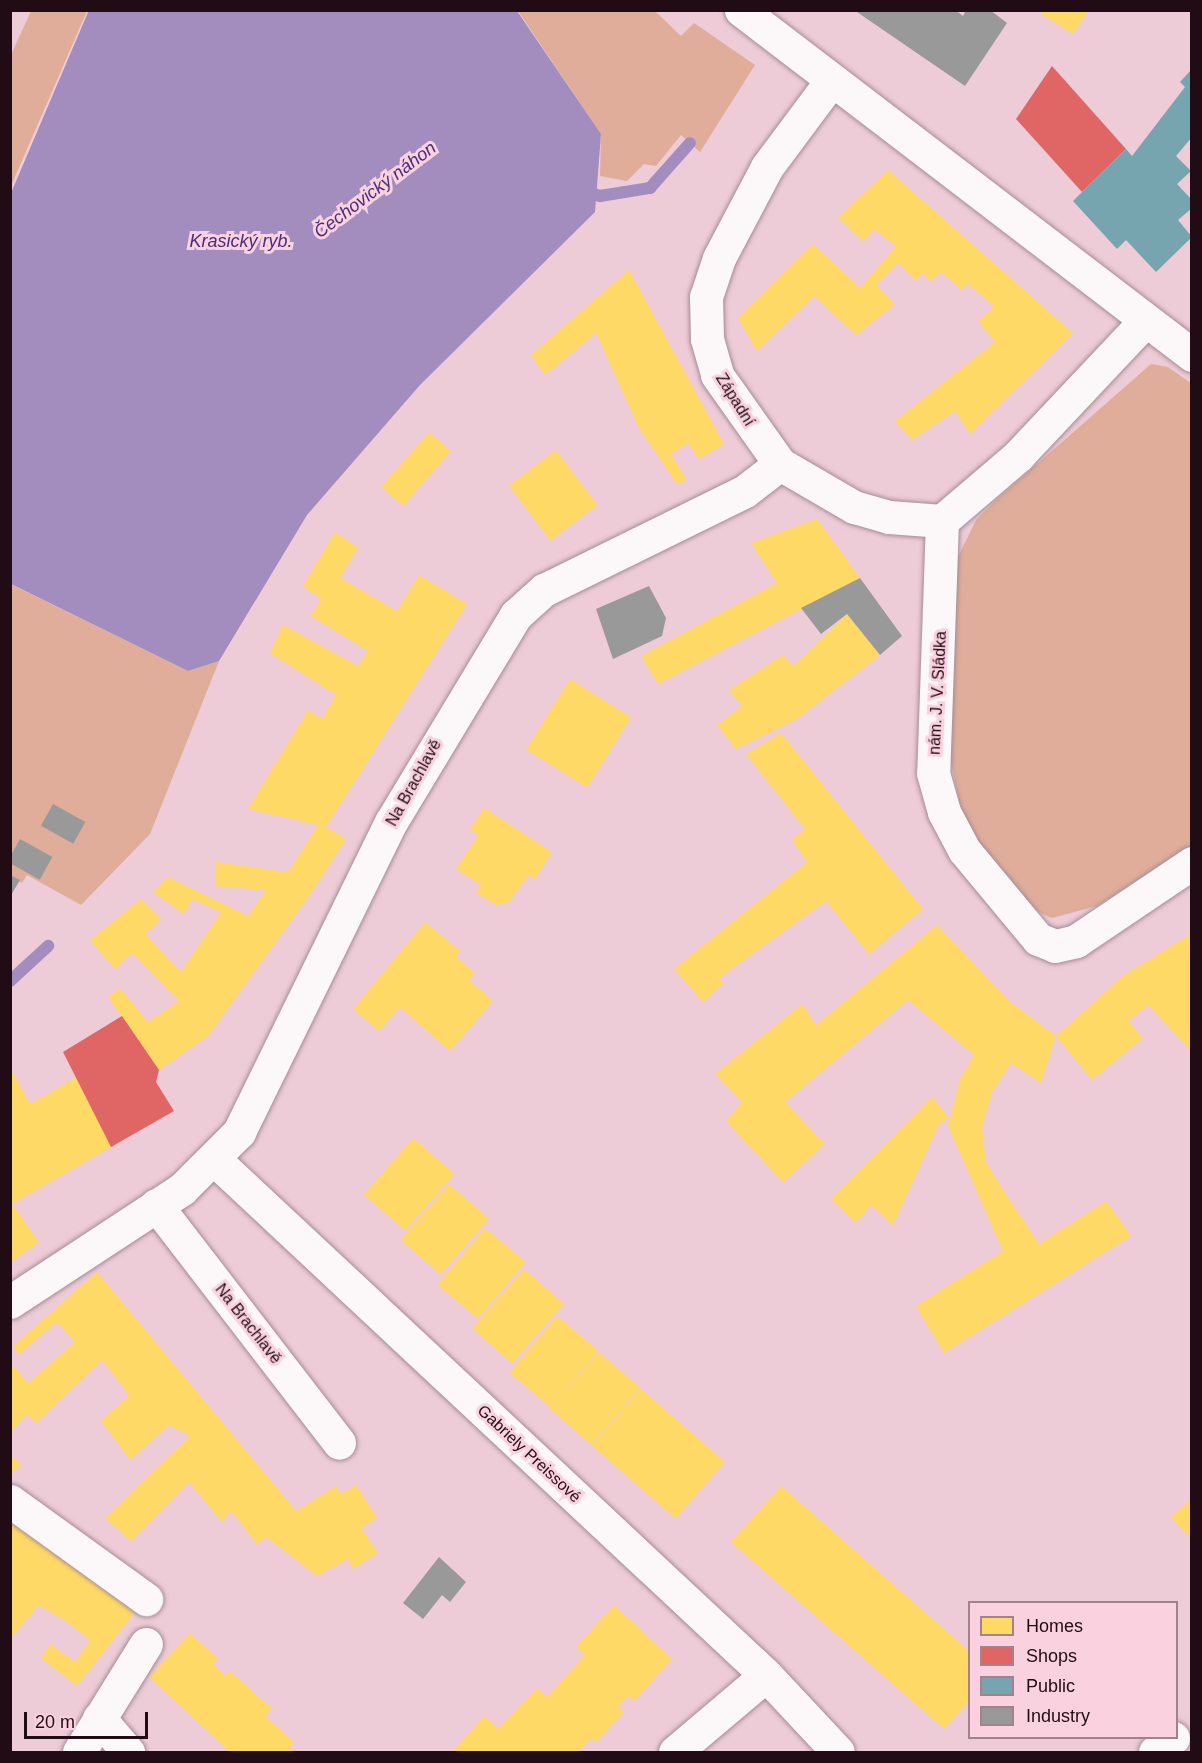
<!DOCTYPE html>
<html>
<head>
<meta charset="utf-8">
<style>
  body { margin:0 }
  #map { position:relative; width:1202px; height:1763px; overflow:hidden; background:#edcbd7; font-family:Arial,sans-serif }
  div>[style] { position:absolute }
  .green>* { inset:0; background:#e0ad9a }
  .water>* { inset:0; background:#a38cbe }
  .homes>* { inset:0; background:#ffd966; transform-origin:0 0 }
  .shops>* { inset:0; background:#e06666 }
  .public>* { inset:0; background:#76a5af }
  .industry>* { inset:0; background:#999; transform-origin:0 0 }
  .stream>* { height:12px; margin:-6px; padding:0 6px; transform-origin:6px; border-radius:6px; background:#a38cbe }
  .roads { filter:drop-shadow(0 0 2px #a68c96) drop-shadow(0 0 2px #a68c96) }
  .minor>* { height:33px; margin:-16.5px; padding:0 16.5px; transform-origin:16.5px; border-radius:16.5px; background:#fcf7f9 }
  .tertiary>* { height:33px; margin:-16.5px; padding:0 16.5px; transform-origin:16.5px; border-radius:16.5px; background:#fcf7f9 }
  span { translate:-50% -50%; white-space:nowrap; text-align:center; line-height:1.15; -webkit-text-stroke:6px #f9d1df; paint-order:stroke }
  .street-label { font-size:16px; color:#210b14 }
  .water-label { font-size:18px; color:#482c7d; font-style:italic }
  .frame { position:absolute; inset:0; border:12px solid #210b14; pointer-events:none }
  .legend { position:absolute; left:968px; top:1601px; width:210px; height:138px; box-sizing:border-box; background:#f9d1df; border:2px solid #a3828e; margin:0; padding:8px 10px; list-style:none; font-size:18px; color:#210b14 }
  .legend li { display:flex; align-items:center; gap:12px; height:30px }
  .legend b { width:30px; border:2px solid #a3828e }
  .scale { position:absolute; left:24px; top:1712px; width:124px; height:27px; box-sizing:border-box; border:3px solid #210b14; border-top:0; padding-left:8px; font-size:18px; line-height:21px; white-space:nowrap; color:#210b14; -webkit-text-stroke:4px #f9d1df; paint-order:stroke }
</style>
</head>
<body>
<div id="map">
  <div class="green">
    <div style="clip-path:polygon(31px 11px,87px 11px,11px 186px,11px 55px)"></div>
    <div style="clip-path:polygon(518px 11px,655px 11px,681px 36px,694px 23px,755px 65px,700px 152px,681px 135px,656px 166px,644px 164px,627px 181px,600px 176px,601px 134px)"></div>
    <div style="clip-path:polygon(1151px 364px,1168px 367px,1192px 384px,1191px 846px,1097px 906px,1052px 918px,1040px 913px,1005px 880px,964px 822px,949px 753px,956px 561px,976px 520px,995px 501px)"></div>
    <div style="clip-path:polygon(10px 584px,188px 671px,219px 661px,150px 834px,81px 905px,27px 875px,22px 883px,11px 877px)"></div>
  </div>
  <div class="water">
    <div style="clip-path:polygon(89px 10px,517px 11px,601px 134px,595px 212px,420px 385px,307px 515px,219px 661px,188px 671px,11px 584px,11px 193px)"></div>
  </div>
  <div class="homes">
    <div style="clip-path:polygon(1043px 10px,1089px 10px,1073px 34px,1041px 14px)"></div>
    <div style="clip-path:polygon(888px 170px,1073px 333px,970px 434px,955px 411px,912px 440px,895px 421px,995px 342px,978px 321px,994px 307px,968px 283px,962px 290px,941px 272px,931px 281px,922px 273px,916px 280px,898px 263px,876px 285px,895px 304px,856px 335px,814px 296px,757px 351px,738px 318px,813px 244px,860px 288px,896px 246px,874px 229px,863px 241px,838px 218px)"></div>
    <div style="clip-path:polygon(629px 270px,724px 444px,699px 459px,688px 443px,671px 454px,687px 480px,677px 484px,639px 428px,596px 333px,545px 375px,531px 355px)"></div>
    <div style="left:429px;top:432px;width:29px;height:73px;rotate:41deg"></div>
    <div style="left:556px;top:450px;width:69px;height:59px;rotate:53deg"></div>
    <div style="clip-path:polygon(817px 519px,860px 578px,658px 684px,641px 656px,777px 583px,751px 543px)"></div>
    <div style="clip-path:polygon(335px 532px,358px 548px,340px 578px,397px 611px,419px 575px,467px 604px,326px 827px,346px 839px,314px 889px,208px 1036px,159px 1070px,108px 997px,120px 988px,148px 1022px,179px 1001px,132px 953px,115px 969px,90px 940px,141px 899px,161px 919px,145px 934px,181px 972px,221px 912px,192px 899px,184px 914px,153px 892px,168px 877px,248px 916px,266px 890px,215px 886px,216px 862px,288px 872px,318px 825px,248px 809px,308px 710px,322px 719px,336px 695px,270px 653px,283px 625px,358px 666px,368px 651px,311px 616px,321px 599px,303px 586px)"></div>
    <div style="clip-path:polygon(847px 614px,880px 655px,797px 719px,736px 749px,717px 725px,742px 706px,729px 690px,783px 655px,793px 666px)"></div>
    <div style="left:570px;top:679px;width:72px;height:83px;rotate:32deg"></div>
    <div style="clip-path:polygon(781px 733px,923px 909px,869px 954px,826px 901px,719px 978px,723px 983px,703px 1002px,674px 969px,807px 862px,792px 840px,805px 829px,746px 754px)"></div>
    <div style="clip-path:polygon(484px 808px,552px 852px,535px 879px,529px 875px,508px 903px,496px 905px,476px 893px,481px 885px,456px 869px,478px 835px,470px 829px)"></div>
    <div style="clip-path:polygon(425px 922px,460px 951px,456px 957px,475px 973px,469px 980px,493px 1001px,450px 1051px,400px 1007px,379px 1031px,353px 1009px)"></div>
    <div style="clip-path:polygon(937px 925px,1009px 1001px,1056px 1036px,1041px 1083px,1011px 1063px,992px 1092px,982px 1128px,986px 1162px,1000px 1185px,1039px 1244px,1106px 1201px,1131px 1236px,944px 1353px,916px 1306px,1003px 1251px,948px 1126px,960px 1079px,974px 1055px,908px 1000px,785px 1102px,825px 1144px,783px 1182px,726px 1121px,742px 1102px,715px 1074px,802px 1004px,816px 1025px)"></div>
    <div style="clip-path:polygon(1191px 934px,1191px 1051px,1148px 1005px,1128px 1021px,1143px 1038px,1092px 1080px,1056px 1036px,1124px 975px)"></div>
    <div style="clip-path:polygon(10px 1068px,30px 1104px,77px 1077px,111px 1147px,12px 1204px,39px 1242px,10px 1263px)"></div>
    <div style="clip-path:polygon(932px 1097px,949px 1118px,939px 1124px,893px 1225px,871px 1205px,856px 1223px,831px 1199px)"></div>
    <div style="left:413px;top:1138px;width:55px;height:75px;rotate:41deg"></div>
    <div style="left:449px;top:1184px;width:53px;height:74px;rotate:41deg"></div>
    <div style="left:485px;top:1228px;width:53px;height:74px;rotate:40deg"></div>
    <div style="left:524px;top:1269px;width:53px;height:79px;rotate:41deg"></div>
    <div style="clip-path:polygon(97px 1272px,296px 1511px,336px 1486px,341px 1494px,356px 1485px,377px 1518px,361px 1528px,378px 1553px,353px 1569px,348px 1559px,317px 1576px,266px 1537px,257px 1544px,231px 1511px,222px 1522px,189px 1482px,131px 1541px,105px 1518px,190px 1436px,169px 1425px,130px 1460px,101px 1421px,129px 1395px,102px 1360px,36px 1423px,27px 1414px,10px 1432px,10px 1362px,28px 1383px,75px 1342px,57px 1322px,19px 1354px,13px 1346px)"></div>
    <div style="left:557px;top:1316px;width:54px;height:74px;rotate:40deg"></div>
    <div style="left:599px;top:1352px;width:55px;height:75px;rotate:41deg"></div>
    <div style="left:641px;top:1389px;width:111px;height:75px;rotate:41deg"></div>
    <div style="clip-path:polygon(10px 1455px,21px 1464px,10px 1475px)"></div>
    <div style="clip-path:polygon(781px 1486px,969px 1651px,969px 1701px,944px 1729px,731px 1542px)"></div>
    <div style="clip-path:polygon(1191px 1499px,1191px 1539px,1171px 1517px)"></div>
    <div style="clip-path:polygon(10px 1515px,138px 1608px,77px 1686px,41px 1658px,50px 1644px,75px 1662px,90px 1640px,67px 1622px,39px 1605px,10px 1639px)"></div>
    <div style="clip-path:polygon(614px 1605px,672px 1659px,634px 1701px,628px 1696px,618px 1707px,624px 1712px,596px 1742px,591px 1738px,578px 1752px,452px 1752px,484px 1716px,498px 1729px,537px 1688px,547px 1697px,585px 1655px,576px 1647px)"></div>
    <div style="clip-path:polygon(190px 1633px,218px 1659px,213px 1664px,226px 1676px,230px 1671px,272px 1709px,265px 1716px,294px 1742px,289px 1747px,295px 1752px,230px 1752px,149px 1677px)"></div>
  </div>
  <div class="shops">
    <div style="clip-path:polygon(1052px 66px,1126px 149px,1082px 192px,1016px 119px)"></div>
    <div style="clip-path:polygon(122px 1016px,159px 1070px,156px 1082px,174px 1111px,111px 1147px,63px 1052px)"></div>
  </div>
  <div class="public">
    <div style="clip-path:polygon(1192px 69px,1192px 137px,1176px 156px,1191px 171px,1177px 184px,1192px 200px,1192px 208px,1178px 220px,1192px 237px,1156px 272px,1126px 240px,1117px 249px,1073px 201px,1126px 149px,1132px 156px,1185px 87px,1180px 82px)"></div>
  </div>
  <div class="industry">
    <div style="clip-path:polygon(854px 10px,955px 10px,963px 16px,966px 10px,990px 10px,1007px 23px,965px 86px)"></div>
    <div style="clip-path:polygon(860px 578px,902px 636px,880px 655px,847px 614px,821px 634px,801px 608px)"></div>
    <div style="clip-path:polygon(649px 586px,666px 618px,662px 636px,613px 659px,596px 609px)"></div>
    <div style="left:53px;top:804px;width:37px;height:25px;rotate:29deg"></div>
    <div style="left:20px;top:839px;width:37px;height:26px;rotate:29deg"></div>
    <div style="clip-path:polygon(10px 875px,20px 880px,10px 897px)"></div>
    <div style="clip-path:polygon(439px 1557px,466px 1582px,450px 1602px,442px 1595px,423px 1619px,403px 1603px)"></div>
  </div>
  <div class="stream">
    <div style="left:586px;top:191px;width:15px;rotate:20deg"></div>
    <div style="left:600px;top:196px;width:51px;rotate:-9.1deg"></div>
    <div style="left:650px;top:188px;width:60px;rotate:-48.4deg"></div>
    <div style="left:10px;top:981px;width:52px;rotate:-42.6deg"></div>
  </div>
  <div class="roads">
    <div class="minor">
      <div style="left:741px;top:10px;width:568px;rotate:37.41deg"></div>
      <div style="left:831px;top:81px;width:107px;rotate:126.7deg"></div>
      <div style="left:767px;top:167px;width:103px;rotate:117.8deg"></div>
      <div style="left:719px;top:258px;width:41px;rotate:108.4deg"></div>
      <div style="left:706px;top:297px;width:42px;rotate:88.6deg"></div>
      <div style="left:707px;top:339px;width:37px;rotate:74deg"></div>
      <div style="left:717px;top:375px;width:109px;rotate:54.7deg"></div>
      <div style="left:780px;top:464px;width:86px;rotate:30.2deg"></div>
      <div style="left:854px;top:507px;width:36px;rotate:16deg"></div>
      <div style="left:889px;top:517px;width:53px;rotate:4.3deg"></div>
      <div style="left:1145px;top:321px;width:185px;rotate:133.3deg"></div>
      <div style="left:1018px;top:456px;width:100px;rotate:139.5deg"></div>
      <div style="left:942px;top:521px;width:252px;rotate:92deg"></div>
      <div style="left:933px;top:773px;width:41px;rotate:74.2deg"></div>
      <div style="left:944px;top:812px;width:43px;rotate:62.2deg"></div>
      <div style="left:964px;top:850px;width:116px;rotate:50.3deg"></div>
      <div style="left:1038px;top:939px;width:18px;rotate:22deg"></div>
      <div style="left:1055px;top:946px;width:22px;rotate:-13deg"></div>
      <div style="left:1076px;top:941px;width:140px;rotate:-33.9deg"></div>
      <div style="left:215px;top:1160px;width:754px;rotate:43.07deg"></div>
      <div style="left:766px;top:1675px;width:105px;rotate:46.9deg"></div>
      <div style="left:156px;top:1205px;width:300px;rotate:52.4deg"></div>
      <div style="left:10px;top:1302px;width:206px;rotate:-33.3deg"></div>
      <div style="left:182px;top:1189px;width:81px;rotate:-45deg"></div>
      <div style="left:239px;top:1132px;width:345px;rotate:-63.9deg"></div>
      <div style="left:391px;top:822px;width:242px;rotate:-58.9deg"></div>
      <div style="left:516px;top:615px;width:38px;rotate:-42deg"></div>
      <div style="left:544px;top:590px;width:224px;rotate:-26.2deg"></div>
      <div style="left:745px;top:491px;width:44px;rotate:-37.6deg"></div>
      <div style="left:10px;top:1501px;width:168px;rotate:35.8deg"></div>
      <div style="left:99px;top:1718px;width:45px;rotate:49.5deg"></div>
      <div style="left:79px;top:1752px;width:127px;rotate:-58.2deg"></div>
      <div style="left:675px;top:1752px;width:119px;rotate:-40.2deg"></div>
    </div>
    <div class="tertiary">
      <div style="left:1155px;top:1752px;width:23px;rotate:-38deg"></div>
    </div>
  </div>
  <div class="street-label">
    <span style="left:735px;top:400px;rotate:58deg">Západní</span>
    <span style="left:938px;top:693px;rotate:-87deg">nám. J. V. Sládka</span>
    <span style="left:414px;top:783px;rotate:-61deg">Na Brachlavě</span>
    <span style="left:248px;top:1324px;rotate:52deg">Na Brachlavě</span>
    <span style="left:529px;top:1454px;rotate:43deg">Gabriely Preissové</span>
  </div>
  <div class="water-label">
    <span style="left:375px;top:190px;rotate:-37deg">Čechovický náhon</span>
    <span style="left:241px;top:241px">Krasický ryb.</span>
  </div>
  <div class="frame"></div>
  <ul class="legend">
  <li><b style="height:16px;background:#ffd966"></b>Homes</li>
  <li><b style="height:16px;background:#e06666"></b>Shops</li>
  <li><b style="height:16px;background:#76a5af"></b>Public</li>
  <li><b style="height:16px;background:#999"></b>Industry</li>
  </ul>
  <div class="scale">20 m</div>
</div>
</body>
</html>
